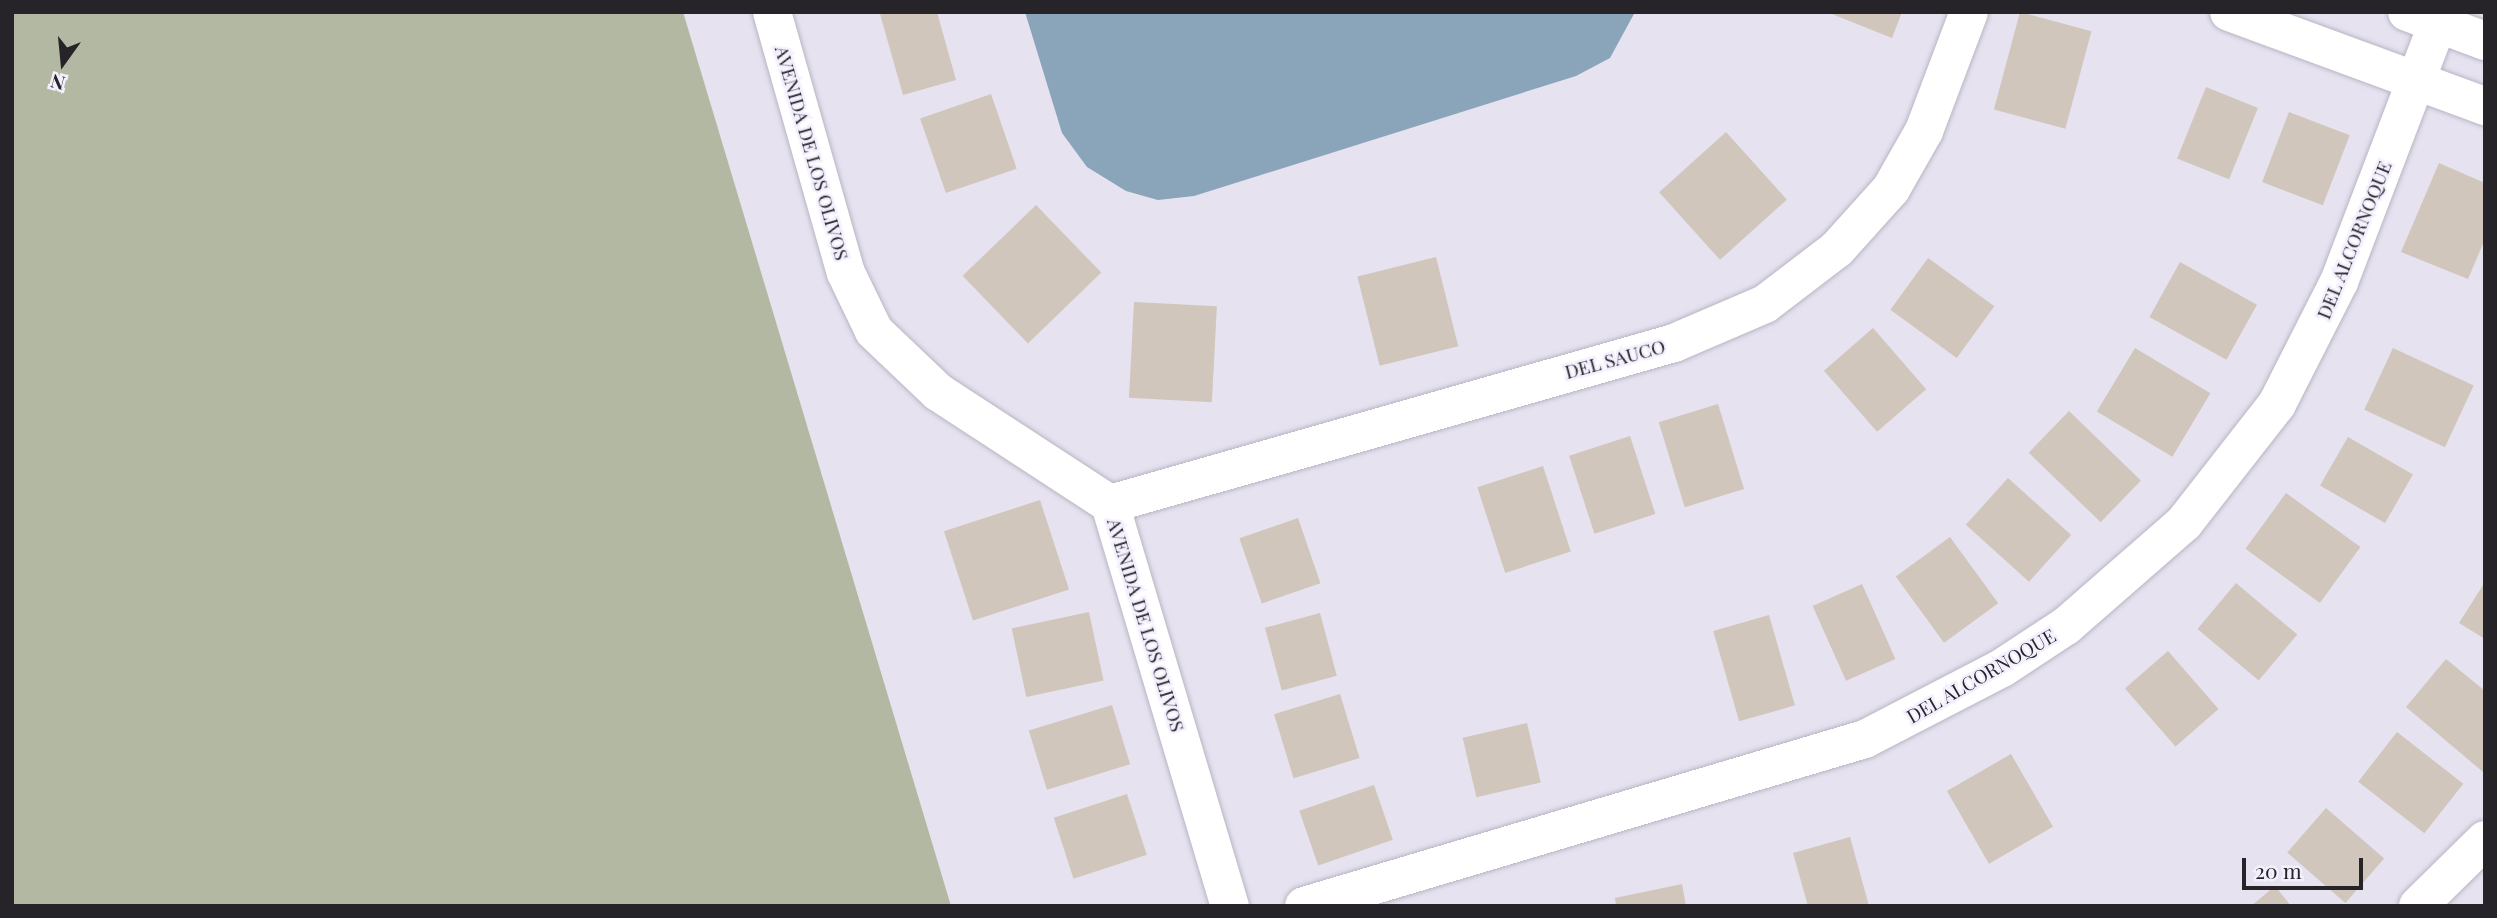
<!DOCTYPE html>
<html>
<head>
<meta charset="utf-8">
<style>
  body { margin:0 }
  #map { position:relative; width:2497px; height:918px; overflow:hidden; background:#e6e2f0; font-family:"Playfair Display",serif }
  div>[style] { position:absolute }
  .green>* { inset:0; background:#b2b8a1 }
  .water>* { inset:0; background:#8aa5b9 }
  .building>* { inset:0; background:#d0c6bb; transform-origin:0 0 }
  .roads { filter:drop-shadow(0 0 2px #b9b5c2) drop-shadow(0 0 2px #b9b5c2) }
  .minor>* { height:38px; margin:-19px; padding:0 19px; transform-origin:19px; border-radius:19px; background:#fff }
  span { translate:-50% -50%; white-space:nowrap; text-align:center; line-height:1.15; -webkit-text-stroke:5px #f4effd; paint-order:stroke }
  .street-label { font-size:19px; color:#262429 }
  .frame { position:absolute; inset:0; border:14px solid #262429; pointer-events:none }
  .north { position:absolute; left:28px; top:28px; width:70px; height:70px; -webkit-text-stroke:5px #f4effd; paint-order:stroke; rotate:195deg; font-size:19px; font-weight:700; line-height:28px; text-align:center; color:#262429 }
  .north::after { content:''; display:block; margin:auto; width:24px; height:32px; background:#262429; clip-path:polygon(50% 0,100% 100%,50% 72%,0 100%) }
  .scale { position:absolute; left:2242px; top:858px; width:121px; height:32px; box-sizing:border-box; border:4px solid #262429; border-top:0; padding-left:9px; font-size:21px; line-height:24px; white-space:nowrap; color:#262429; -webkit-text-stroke:5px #f4effd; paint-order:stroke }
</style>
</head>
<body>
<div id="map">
  <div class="green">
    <div style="clip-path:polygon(12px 12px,683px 12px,951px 906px,12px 906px)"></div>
  </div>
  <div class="water">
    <div style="clip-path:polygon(1025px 12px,1635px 12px,1610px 58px,1576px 76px,1194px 196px,1158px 200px,1126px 191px,1087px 167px,1062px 133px)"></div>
  </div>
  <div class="building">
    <div style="clip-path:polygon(937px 12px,956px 80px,903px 95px,880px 14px)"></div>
    <div style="clip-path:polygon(1827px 12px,1902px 12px,1892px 38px)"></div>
    <div style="left:2020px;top:12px;width:74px;height:101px;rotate:15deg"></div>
    <div style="left:2206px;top:87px;width:56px;height:77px;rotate:22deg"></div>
    <div style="left:991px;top:94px;width:79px;height:75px;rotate:71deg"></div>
    <div style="left:2289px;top:112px;width:65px;height:75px;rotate:21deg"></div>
    <div style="left:1726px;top:132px;width:91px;height:90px;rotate:48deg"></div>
    <div style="clip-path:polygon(2439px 163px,2485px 183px,2485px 239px,2468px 279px,2401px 252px)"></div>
    <div style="left:1036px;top:205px;width:94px;height:102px;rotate:46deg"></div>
    <div style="left:1436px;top:257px;width:92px;height:81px;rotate:76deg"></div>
    <div style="left:1928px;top:258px;width:82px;height:64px;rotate:36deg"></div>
    <div style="left:2180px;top:262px;width:88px;height:63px;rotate:29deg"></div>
    <div style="left:1134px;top:302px;width:83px;height:96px;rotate:3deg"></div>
    <div style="left:1873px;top:328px;width:81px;height:65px;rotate:49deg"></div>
    <div style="left:2135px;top:348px;width:88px;height:74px;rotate:31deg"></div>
    <div style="left:2393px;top:348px;width:89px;height:68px;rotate:25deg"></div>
    <div style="left:1718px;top:404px;width:89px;height:62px;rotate:73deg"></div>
    <div style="left:2069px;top:411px;width:100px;height:58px;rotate:44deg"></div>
    <div style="left:1630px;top:436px;width:82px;height:64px;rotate:72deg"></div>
    <div style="left:2348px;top:437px;width:75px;height:56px;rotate:30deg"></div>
    <div style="left:1543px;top:466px;width:90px;height:69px;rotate:72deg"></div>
    <div style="left:2008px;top:478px;width:85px;height:63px;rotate:42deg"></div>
    <div style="left:2286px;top:493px;width:92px;height:69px;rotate:36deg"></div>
    <div style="left:1040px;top:500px;width:94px;height:101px;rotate:72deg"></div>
    <div style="left:1298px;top:518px;width:69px;height:62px;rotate:71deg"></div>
    <div style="left:1950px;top:537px;width:82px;height:67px;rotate:54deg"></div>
    <div style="clip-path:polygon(2485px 582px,2485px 639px,2459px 623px)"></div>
    <div style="left:2236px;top:583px;width:80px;height:60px;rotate:40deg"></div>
    <div style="left:1862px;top:584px;width:82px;height:54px;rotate:66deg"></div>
    <div style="left:1089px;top:612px;width:70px;height:79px;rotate:78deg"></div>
    <div style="left:1320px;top:613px;width:65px;height:57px;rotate:75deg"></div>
    <div style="left:1769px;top:615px;width:94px;height:58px;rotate:74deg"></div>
    <div style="left:2168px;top:651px;width:77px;height:57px;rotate:49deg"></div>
    <div style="clip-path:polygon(2446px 659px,2485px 691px,2483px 772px,2406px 707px)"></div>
    <div style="left:1340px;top:694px;width:67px;height:69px;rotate:73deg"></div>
    <div style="left:1112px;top:705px;width:62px;height:87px;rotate:73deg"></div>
    <div style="left:1527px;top:723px;width:61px;height:66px;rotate:77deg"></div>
    <div style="left:2397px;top:732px;width:84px;height:63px;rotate:38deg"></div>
    <div style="left:2011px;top:754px;width:84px;height:74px;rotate:60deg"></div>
    <div style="left:1374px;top:785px;width:58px;height:79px;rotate:71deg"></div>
    <div style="left:1127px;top:794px;width:64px;height:77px;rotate:72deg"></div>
    <div style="left:2326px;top:808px;width:77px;height:59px;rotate:41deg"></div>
    <div style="clip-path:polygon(1850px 837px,1869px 906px,1808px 906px,1793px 853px)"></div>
    <div style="clip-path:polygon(1682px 884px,1686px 906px,1616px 906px,1615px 898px)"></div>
    <div style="clip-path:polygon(2275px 886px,2291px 906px,2251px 906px)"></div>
  </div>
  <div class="roads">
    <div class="minor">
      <div style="left:772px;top:12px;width:271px;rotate:74.2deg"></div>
      <div style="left:846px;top:273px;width:64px;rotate:64.2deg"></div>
      <div style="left:874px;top:331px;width:88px;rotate:43.6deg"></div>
      <div style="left:938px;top:392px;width:205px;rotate:33.1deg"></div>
      <div style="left:1110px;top:504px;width:420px;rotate:73.4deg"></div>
      <div style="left:2229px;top:12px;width:273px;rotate:20.2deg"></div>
      <div style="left:2407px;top:12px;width:83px;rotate:20.4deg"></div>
      <div style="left:1110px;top:504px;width:587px;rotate:-15.93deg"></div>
      <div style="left:1674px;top:343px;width:99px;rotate:-23.2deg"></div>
      <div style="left:1765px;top:304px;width:91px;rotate:-37.4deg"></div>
      <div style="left:1837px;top:249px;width:81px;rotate:-48deg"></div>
      <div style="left:1891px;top:189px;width:67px;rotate:-60.4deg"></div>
      <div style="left:1924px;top:131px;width:127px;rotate:-69.3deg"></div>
      <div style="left:1304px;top:906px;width:585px;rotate:-16.58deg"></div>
      <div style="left:1865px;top:739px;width:154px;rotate:-27.4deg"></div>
      <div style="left:2002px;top:668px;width:77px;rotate:-33.3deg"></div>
      <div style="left:2066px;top:626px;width:157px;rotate:-41.1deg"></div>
      <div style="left:2184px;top:523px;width:151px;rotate:-52deg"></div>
      <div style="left:2277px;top:404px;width:137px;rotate:-63.1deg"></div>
      <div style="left:2339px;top:282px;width:289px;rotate:-69.1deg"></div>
      <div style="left:2418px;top:906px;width:94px;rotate:-44.6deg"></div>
    </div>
  </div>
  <div class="street-label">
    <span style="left:812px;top:153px;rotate:74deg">AVENIDA DE LOS OLIVOS</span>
    <span style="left:2354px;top:240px;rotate:-68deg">DEL ALCORNOQUE</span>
    <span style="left:1615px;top:359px;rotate:-15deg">DEL SAUCO</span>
    <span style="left:1146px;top:625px;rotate:73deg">AVENIDA DE LOS OLIVOS</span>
    <span style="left:1981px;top:676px;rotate:-30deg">DEL ALCORNOQUE</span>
  </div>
  <div class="frame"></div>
  <div class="north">N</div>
  <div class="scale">20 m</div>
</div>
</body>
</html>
